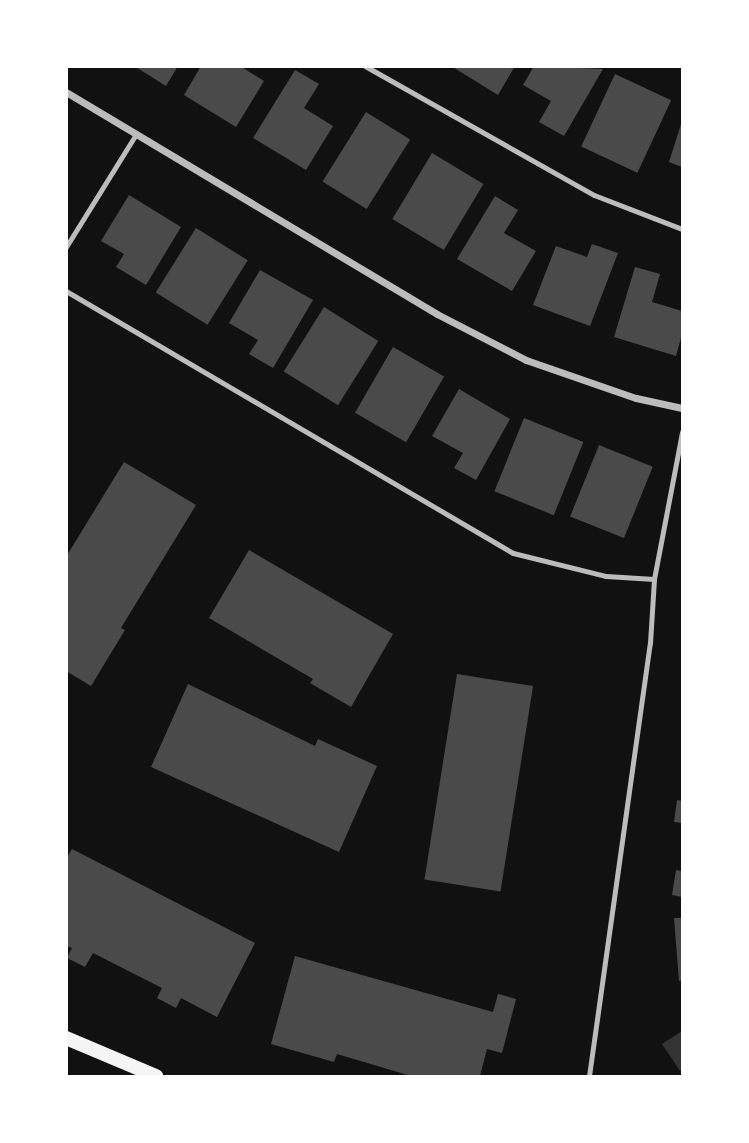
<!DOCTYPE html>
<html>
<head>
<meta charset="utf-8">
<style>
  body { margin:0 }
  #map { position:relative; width:749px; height:1143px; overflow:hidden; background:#111; font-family:"DM Sans",sans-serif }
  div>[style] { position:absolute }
  .water>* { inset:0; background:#333 }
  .building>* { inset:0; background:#4a4a4a; transform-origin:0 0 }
  .service>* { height:5px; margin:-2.5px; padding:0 2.5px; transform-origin:2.5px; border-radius:2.5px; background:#bcbcbc }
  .minor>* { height:7px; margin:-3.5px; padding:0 3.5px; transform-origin:3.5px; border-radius:3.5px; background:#bcbcbc }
  .secondary>* { height:14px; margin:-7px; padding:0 7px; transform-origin:7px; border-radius:7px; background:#f5f5f5 }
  span { translate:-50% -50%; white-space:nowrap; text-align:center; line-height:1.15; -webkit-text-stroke:5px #fff; paint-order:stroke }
  .frame { position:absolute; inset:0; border:68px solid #fff; pointer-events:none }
</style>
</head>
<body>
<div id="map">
  <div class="water">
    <div style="clip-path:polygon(682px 1031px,682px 1069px,680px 1071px,662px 1044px)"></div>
  </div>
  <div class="building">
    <div style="clip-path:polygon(134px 66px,178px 66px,166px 86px)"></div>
    <div style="clip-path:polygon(201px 66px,240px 66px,264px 81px,236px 127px,184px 95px)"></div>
    <div style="clip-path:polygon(451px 66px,515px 66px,498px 95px)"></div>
    <div style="clip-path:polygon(534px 66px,603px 69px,564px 136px,539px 122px,551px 101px,523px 85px)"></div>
    <div style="clip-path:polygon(295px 70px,319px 84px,304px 108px,333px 126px,306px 170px,253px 138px)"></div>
    <div style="left:615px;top:74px;width:62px;height:80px;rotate:25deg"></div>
    <div style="left:366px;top:112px;width:52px;height:82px;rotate:32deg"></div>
    <div style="clip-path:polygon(682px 121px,682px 167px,669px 162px)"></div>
    <div style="left:432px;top:153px;width:60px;height:77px;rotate:31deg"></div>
    <div style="clip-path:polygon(129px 195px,181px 227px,146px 285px,116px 267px,124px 254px,101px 241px)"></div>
    <div style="clip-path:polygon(495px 196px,518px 210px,504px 233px,536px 251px,512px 291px,457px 259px)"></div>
    <div style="left:196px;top:228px;width:61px;height:76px;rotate:32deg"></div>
    <div style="clip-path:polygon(592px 244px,618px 253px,590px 326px,533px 305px,556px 246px,587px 257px)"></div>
    <div style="clip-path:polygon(635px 267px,660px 274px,652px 302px,682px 311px,682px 334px,676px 356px,614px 337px)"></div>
    <div style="clip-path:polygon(260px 270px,313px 300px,273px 368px,249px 354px,258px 340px,229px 323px)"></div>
    <div style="left:324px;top:307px;width:64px;height:76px;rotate:32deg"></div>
    <div style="left:393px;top:347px;width:59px;height:76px;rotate:30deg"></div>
    <div style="clip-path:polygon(459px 389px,510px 419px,476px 480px,454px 468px,463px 453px,432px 436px)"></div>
    <div style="left:524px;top:418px;width:64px;height:79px;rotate:22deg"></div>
    <div style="left:599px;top:445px;width:58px;height:77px;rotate:22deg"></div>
    <div style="clip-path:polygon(124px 462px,196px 505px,121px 628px,125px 630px,91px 686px,66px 671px,66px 557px)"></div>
    <div style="clip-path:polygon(249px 550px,393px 634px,351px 707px,310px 683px,313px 679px,209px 618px)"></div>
    <div style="left:457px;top:674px;width:77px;height:208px;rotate:9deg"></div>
    <div style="clip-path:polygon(188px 684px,315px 746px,318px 739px,377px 766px,339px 852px,151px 767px)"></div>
    <div style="clip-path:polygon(677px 800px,682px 801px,682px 823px,674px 822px)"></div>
    <div style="clip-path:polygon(72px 849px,255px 943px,217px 1017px,181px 998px,176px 1008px,157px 998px,162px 988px,93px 953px,85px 967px,67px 958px,72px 948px,66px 946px,66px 859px)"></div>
    <div style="clip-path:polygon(676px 870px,682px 871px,682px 897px,672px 895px)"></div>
    <div style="clip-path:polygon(674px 918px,682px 918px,682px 980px,679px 981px)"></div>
    <div style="clip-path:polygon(295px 956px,493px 1012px,498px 994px,516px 999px,502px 1053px,487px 1049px,480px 1076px,411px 1076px,337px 1054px,334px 1062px,271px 1044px)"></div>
  </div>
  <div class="service">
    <div style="left:365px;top:66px;width:263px;rotate:29.4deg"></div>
    <div style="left:594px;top:195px;width:94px;rotate:21.1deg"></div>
    <div style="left:66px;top:247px;width:133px;rotate:-58.2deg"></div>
    <div style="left:66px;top:291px;width:518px;rotate:30.38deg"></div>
    <div style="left:513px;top:553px;width:96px;rotate:13.9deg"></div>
    <div style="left:606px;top:576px;width:48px;rotate:3.6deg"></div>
    <div style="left:654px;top:579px;width:150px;rotate:-79.2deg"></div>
    <div style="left:589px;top:1076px;width:437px;rotate:-82deg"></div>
    <div style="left:650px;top:643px;width:64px;rotate:-86.4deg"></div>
  </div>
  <div class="minor">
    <div style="left:66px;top:92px;width:432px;rotate:30.9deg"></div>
    <div style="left:437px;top:314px;width:100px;rotate:27.3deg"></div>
    <div style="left:526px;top:360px;width:116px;rotate:19.1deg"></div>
    <div style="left:636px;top:398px;width:47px;rotate:12.3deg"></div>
  </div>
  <div class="secondary">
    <div style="left:66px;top:1038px;width:98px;rotate:22.9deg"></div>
  </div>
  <div class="frame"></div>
</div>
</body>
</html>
